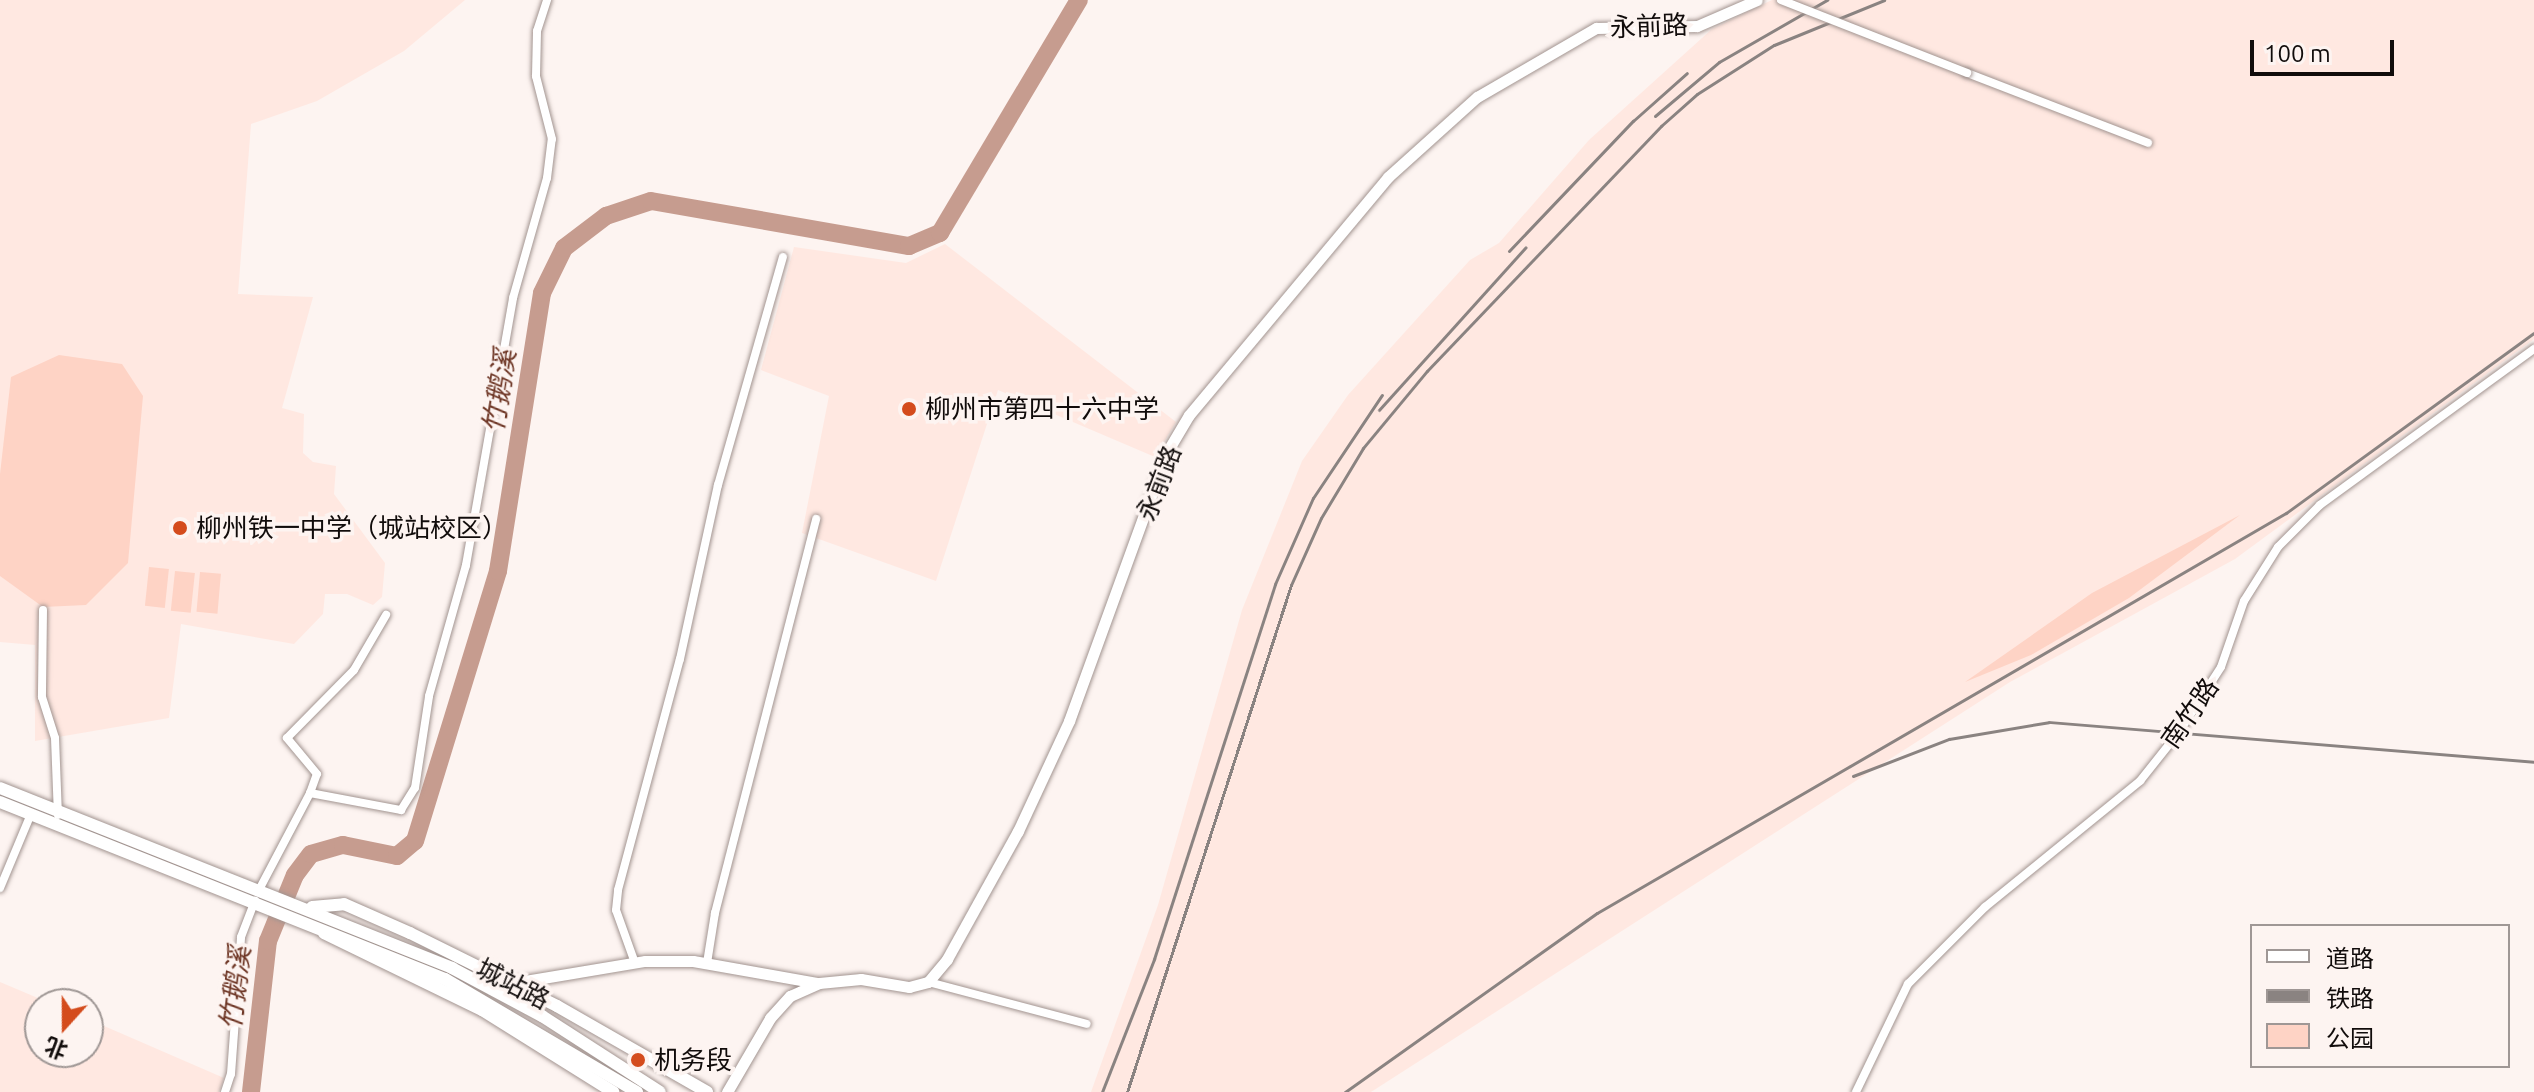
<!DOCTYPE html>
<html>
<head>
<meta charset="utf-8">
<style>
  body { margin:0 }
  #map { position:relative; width:2534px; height:1092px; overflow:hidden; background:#fdf4f1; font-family:Ubuntu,"Noto Sans SC",sans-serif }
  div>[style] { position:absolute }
  .built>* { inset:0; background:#ffe8e1 }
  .green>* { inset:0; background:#fed3c5; transform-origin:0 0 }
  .river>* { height:18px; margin:-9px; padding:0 9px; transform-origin:9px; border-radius:9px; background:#c69c8f }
  .roads { filter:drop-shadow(0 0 2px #a29490) drop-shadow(0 0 2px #a29490) }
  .minor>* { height:8px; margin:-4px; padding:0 4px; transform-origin:4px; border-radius:4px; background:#fff }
  .tertiary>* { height:11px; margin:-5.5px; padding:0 5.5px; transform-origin:5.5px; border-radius:5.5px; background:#fff }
  .secondary>* { height:12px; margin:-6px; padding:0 6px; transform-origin:6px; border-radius:6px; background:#fff }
  .rail>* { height:3px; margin:-1.5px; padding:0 1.5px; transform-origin:1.5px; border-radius:1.5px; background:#8a8381 }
  .bridges { filter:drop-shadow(0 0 2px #a29490) drop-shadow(0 0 2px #a29490) }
  .minor-bridge>* { height:8px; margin:-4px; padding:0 4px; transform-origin:4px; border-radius:4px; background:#fff }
  .dots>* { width:22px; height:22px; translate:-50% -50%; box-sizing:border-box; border:4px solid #fdf4f1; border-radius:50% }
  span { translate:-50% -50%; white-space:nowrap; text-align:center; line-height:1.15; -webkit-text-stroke:7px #fdf4f1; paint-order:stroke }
  .street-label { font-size:26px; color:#110c0b }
  .poi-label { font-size:26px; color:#110c0b }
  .left { translate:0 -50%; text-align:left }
  .water-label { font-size:28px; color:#6e3625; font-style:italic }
  .legend { position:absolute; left:2250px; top:924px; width:260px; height:144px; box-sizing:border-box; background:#fdf4f1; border:2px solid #9f9795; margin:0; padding:10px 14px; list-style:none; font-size:24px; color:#110c0b }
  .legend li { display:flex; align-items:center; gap:16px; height:40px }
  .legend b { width:40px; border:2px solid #9f9795 }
  .north { position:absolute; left:24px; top:988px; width:80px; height:80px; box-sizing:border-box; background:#fdf4f1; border:2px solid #9f9795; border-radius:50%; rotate:201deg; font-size:22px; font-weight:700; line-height:32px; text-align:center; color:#110c0b }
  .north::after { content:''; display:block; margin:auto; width:28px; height:36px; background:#d44c1d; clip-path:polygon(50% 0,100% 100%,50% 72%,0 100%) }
  .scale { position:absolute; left:2250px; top:40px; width:144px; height:36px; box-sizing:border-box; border:4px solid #110c0b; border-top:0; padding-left:10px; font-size:24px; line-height:28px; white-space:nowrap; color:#110c0b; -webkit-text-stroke:6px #fdf4f1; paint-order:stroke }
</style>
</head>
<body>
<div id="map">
  <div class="built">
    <div style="clip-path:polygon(0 0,465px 0,404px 51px,317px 101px,251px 124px,238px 294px,313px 297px,282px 408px,304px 414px,303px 453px,313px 462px,336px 466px,334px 494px,385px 563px,382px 597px,373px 605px,347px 594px,325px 594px,323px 614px,294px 644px,181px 624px,169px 718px,35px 741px,35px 645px,0 642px)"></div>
    <div style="clip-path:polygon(1772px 0,2534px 0,2534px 339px,2235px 559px,2010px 682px,1371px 1092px,1091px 1092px,1158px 905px,1242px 610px,1302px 461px,1348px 395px,1470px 260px,1499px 243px,1589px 140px,1712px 29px)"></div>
    <div style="clip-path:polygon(945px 244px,1176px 422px,1155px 457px,998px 390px,936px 581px,802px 533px,829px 396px,761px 370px,794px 247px,906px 263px)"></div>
    <div style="clip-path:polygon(0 982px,52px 1004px,40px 1004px,40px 1052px,88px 1052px,88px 1019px,224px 1078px,219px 1092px,0 1092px)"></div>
  </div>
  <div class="green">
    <div style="clip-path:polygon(59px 355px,122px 364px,143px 396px,128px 563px,86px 605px,43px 607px,0 576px,0 474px,11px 377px)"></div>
    <div style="clip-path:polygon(2240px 515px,2129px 598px,2031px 655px,1965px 682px,2092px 593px)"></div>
    <div style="left:149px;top:567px;width:20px;height:39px;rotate:6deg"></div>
    <div style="left:175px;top:571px;width:20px;height:40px;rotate:6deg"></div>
    <div style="left:200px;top:572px;width:21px;height:40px;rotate:5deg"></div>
  </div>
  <div class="river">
    <div style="left:251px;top:1092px;width:152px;rotate:-83.6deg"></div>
    <div style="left:268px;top:941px;width:71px;rotate:-67.8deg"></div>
    <div style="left:295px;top:875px;width:26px;rotate:-53deg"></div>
    <div style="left:311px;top:854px;width:33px;rotate:-16deg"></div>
    <div style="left:343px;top:845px;width:55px;rotate:11.5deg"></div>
    <div style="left:397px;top:856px;width:23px;rotate:-40deg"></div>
    <div style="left:415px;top:841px;width:282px;rotate:-72.9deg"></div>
    <div style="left:498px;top:571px;width:281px;rotate:-81deg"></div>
    <div style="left:542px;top:293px;width:50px;rotate:-63.9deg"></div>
    <div style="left:564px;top:248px;width:53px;rotate:-37.3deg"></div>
    <div style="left:606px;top:216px;width:47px;rotate:-18.4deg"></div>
    <div style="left:651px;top:201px;width:262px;rotate:9.9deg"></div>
    <div style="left:909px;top:246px;width:34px;rotate:-23deg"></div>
    <div style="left:940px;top:233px;width:271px;rotate:-59.2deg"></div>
  </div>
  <div class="roads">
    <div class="minor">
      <div style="left:1967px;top:73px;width:194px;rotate:21.1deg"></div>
      <div style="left:43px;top:610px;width:87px;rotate:90.7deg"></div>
      <div style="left:42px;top:697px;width:43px;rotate:72.4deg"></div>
      <div style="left:55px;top:738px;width:77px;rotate:87.8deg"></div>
      <div style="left:310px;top:793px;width:20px;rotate:-70deg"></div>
      <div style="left:317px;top:774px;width:47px;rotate:-129.8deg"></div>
      <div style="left:287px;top:738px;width:95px;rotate:-45.4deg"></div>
      <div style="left:354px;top:670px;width:64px;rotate:-59.8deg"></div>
      <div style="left:0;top:888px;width:80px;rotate:-67.3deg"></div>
      <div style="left:260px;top:888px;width:107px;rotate:-62.2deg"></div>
      <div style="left:310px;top:793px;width:93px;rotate:10.6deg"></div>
      <div style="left:401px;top:810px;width:26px;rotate:-58deg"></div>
      <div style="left:415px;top:788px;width:93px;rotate:-81.3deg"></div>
      <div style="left:429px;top:696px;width:136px;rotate:-74.2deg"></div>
      <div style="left:466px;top:565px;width:271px;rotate:-80deg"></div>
      <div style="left:513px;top:298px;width:125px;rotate:-74.2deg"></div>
      <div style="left:547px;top:178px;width:39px;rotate:-83deg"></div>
      <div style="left:552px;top:139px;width:65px;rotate:-104.3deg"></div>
      <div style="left:536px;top:76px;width:45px;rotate:-88.7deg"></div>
      <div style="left:537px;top:31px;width:33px;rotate:-72deg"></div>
      <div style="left:635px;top:963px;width:56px;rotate:-109.7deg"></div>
      <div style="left:616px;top:910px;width:20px;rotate:-84deg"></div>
      <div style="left:618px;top:890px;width:239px;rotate:-75deg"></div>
      <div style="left:680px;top:659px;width:178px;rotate:-77.7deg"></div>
      <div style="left:718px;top:485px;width:237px;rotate:-74.1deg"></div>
      <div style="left:707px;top:963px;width:51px;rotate:-80.9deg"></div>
      <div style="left:715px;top:913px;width:407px;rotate:-75.6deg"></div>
      <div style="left:928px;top:982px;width:164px;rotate:14.8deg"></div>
      <div style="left:225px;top:1092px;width:19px;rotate:-72deg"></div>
      <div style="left:231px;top:1074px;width:137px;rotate:-85.8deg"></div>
      <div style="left:241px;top:937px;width:39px;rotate:-69deg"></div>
      <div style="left:1856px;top:1092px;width:120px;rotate:-64.3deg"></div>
      <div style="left:1908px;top:984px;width:109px;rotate:-45deg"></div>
      <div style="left:1985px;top:907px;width:200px;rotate:-39.1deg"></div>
      <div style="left:2140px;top:781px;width:63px;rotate:-51.5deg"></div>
      <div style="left:2179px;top:732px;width:77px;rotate:-57.1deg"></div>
      <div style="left:2221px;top:667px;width:70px;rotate:-70.8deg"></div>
      <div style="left:2244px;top:601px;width:64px;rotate:-57.8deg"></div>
      <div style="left:2278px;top:547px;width:59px;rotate:-45deg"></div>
      <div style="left:2320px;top:505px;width:265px;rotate:-36.1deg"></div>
    </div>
    <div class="tertiary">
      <div style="left:513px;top:983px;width:134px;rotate:-9.5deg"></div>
      <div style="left:645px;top:961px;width:48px"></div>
      <div style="left:693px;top:961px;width:127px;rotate:10deg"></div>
      <div style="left:727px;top:1092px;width:86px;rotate:-59.8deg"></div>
      <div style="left:770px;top:1018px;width:30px;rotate:-48deg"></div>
      <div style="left:790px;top:996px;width:32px;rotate:-24deg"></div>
      <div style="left:819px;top:983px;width:42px;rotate:-5.4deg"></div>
      <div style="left:861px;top:979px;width:49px;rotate:9.5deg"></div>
      <div style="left:909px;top:987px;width:20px;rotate:-15deg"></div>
      <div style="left:928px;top:982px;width:30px;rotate:-50deg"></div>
      <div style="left:947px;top:959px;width:146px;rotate:-61deg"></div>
      <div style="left:1018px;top:831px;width:121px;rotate:-65.1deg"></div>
      <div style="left:1069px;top:721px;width:286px;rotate:-70deg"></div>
      <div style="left:1167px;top:452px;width:43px;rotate:-59.3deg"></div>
      <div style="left:1189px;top:415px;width:310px;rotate:-50.1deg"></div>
      <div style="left:1388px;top:177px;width:120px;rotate:-42deg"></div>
      <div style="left:1477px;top:97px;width:138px;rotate:-30.1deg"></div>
      <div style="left:1596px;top:28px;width:101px;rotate:-1.1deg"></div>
      <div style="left:1697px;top:26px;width:65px;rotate:-23.4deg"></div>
    </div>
    <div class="secondary">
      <div style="left:0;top:788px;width:487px;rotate:21.7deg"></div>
      <div style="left:452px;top:968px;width:102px;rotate:28.1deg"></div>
      <div style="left:542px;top:1016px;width:140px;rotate:32.8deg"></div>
      <div style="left:0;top:802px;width:479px;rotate:21.7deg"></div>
      <div style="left:445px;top:979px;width:223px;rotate:30.5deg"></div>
      <div style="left:312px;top:907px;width:32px;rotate:-5deg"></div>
      <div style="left:344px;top:904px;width:72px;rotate:23.7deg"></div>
      <div style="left:410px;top:933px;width:164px;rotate:26.4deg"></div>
      <div style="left:557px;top:1006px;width:173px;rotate:29.8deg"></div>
      <div style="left:324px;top:933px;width:176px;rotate:26deg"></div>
      <div style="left:482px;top:1010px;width:155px;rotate:32deg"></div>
    </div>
  </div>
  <div class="rail">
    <div style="left:1655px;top:116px;width:84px;rotate:-40.2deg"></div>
    <div style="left:1719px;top:62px;width:125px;rotate:-29.9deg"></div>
    <div style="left:1509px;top:251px;width:180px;rotate:-46.4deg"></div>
    <div style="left:1633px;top:121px;width:72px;rotate:-41.6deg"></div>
    <div style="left:1379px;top:410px;width:219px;rotate:-48deg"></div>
    <div style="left:1853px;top:776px;width:103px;rotate:-21.1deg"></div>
    <div style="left:1949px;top:739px;width:101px;rotate:-9.6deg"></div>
    <div style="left:2049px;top:722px;width:487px;rotate:4.7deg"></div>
    <div style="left:1102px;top:1092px;width:143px;rotate:-68.6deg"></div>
    <div style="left:1154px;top:959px;width:394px;rotate:-72.1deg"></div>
    <div style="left:1275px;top:584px;width:94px;rotate:-66.2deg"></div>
    <div style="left:1313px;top:498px;width:124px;rotate:-56.2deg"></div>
    <div style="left:1127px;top:1092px;width:533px;rotate:-72.08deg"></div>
    <div style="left:1291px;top:585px;width:73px;rotate:-65.9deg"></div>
    <div style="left:1321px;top:518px;width:82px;rotate:-59deg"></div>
    <div style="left:1363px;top:448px;width:100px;rotate:-50.3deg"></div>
    <div style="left:1427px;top:371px;width:339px;rotate:-46.3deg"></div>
    <div style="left:1661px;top:126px;width:48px;rotate:-41.6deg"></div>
    <div style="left:1697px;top:94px;width:91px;rotate:-32.5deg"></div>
    <div style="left:1774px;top:45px;width:119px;rotate:-22.2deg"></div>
    <div style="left:1345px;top:1092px;width:309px;rotate:-35.4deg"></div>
    <div style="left:1597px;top:913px;width:797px;rotate:-30.14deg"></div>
    <div style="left:2286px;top:513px;width:306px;rotate:-36deg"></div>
  </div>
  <div class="bridges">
    <div class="minor-bridge">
      <div style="left:1781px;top:0;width:200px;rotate:21.4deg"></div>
    </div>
  </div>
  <div class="dots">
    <div style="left:909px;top:409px;background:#d44c1d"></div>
    <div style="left:180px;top:528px;background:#d44c1d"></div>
    <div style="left:638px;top:1060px;background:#d44c1d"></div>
  </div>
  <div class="street-label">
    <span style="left:1649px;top:26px;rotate:-2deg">永前路</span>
    <span style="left:1159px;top:483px;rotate:-69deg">永前路</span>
    <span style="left:2190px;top:713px;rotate:-55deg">南竹路</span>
    <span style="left:513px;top:984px;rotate:27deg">城站路</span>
  </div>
  <div class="poi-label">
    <span class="left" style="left:925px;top:409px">柳州市第四十六中学</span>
    <span class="left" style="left:196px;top:528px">柳州铁一中学（城站校区）</span>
    <span class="left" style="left:654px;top:1060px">机务段</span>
  </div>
  <div class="water-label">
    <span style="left:499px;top:391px;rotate:-81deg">竹鹅溪</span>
    <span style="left:235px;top:988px;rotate:-83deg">竹鹅溪</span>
  </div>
  <ul class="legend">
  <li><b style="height:10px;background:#fff"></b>道路</li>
  <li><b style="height:10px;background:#8a8381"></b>铁路</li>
  <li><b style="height:22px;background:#fed3c5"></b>公园</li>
  </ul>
  <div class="north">北</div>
  <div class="scale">100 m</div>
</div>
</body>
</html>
